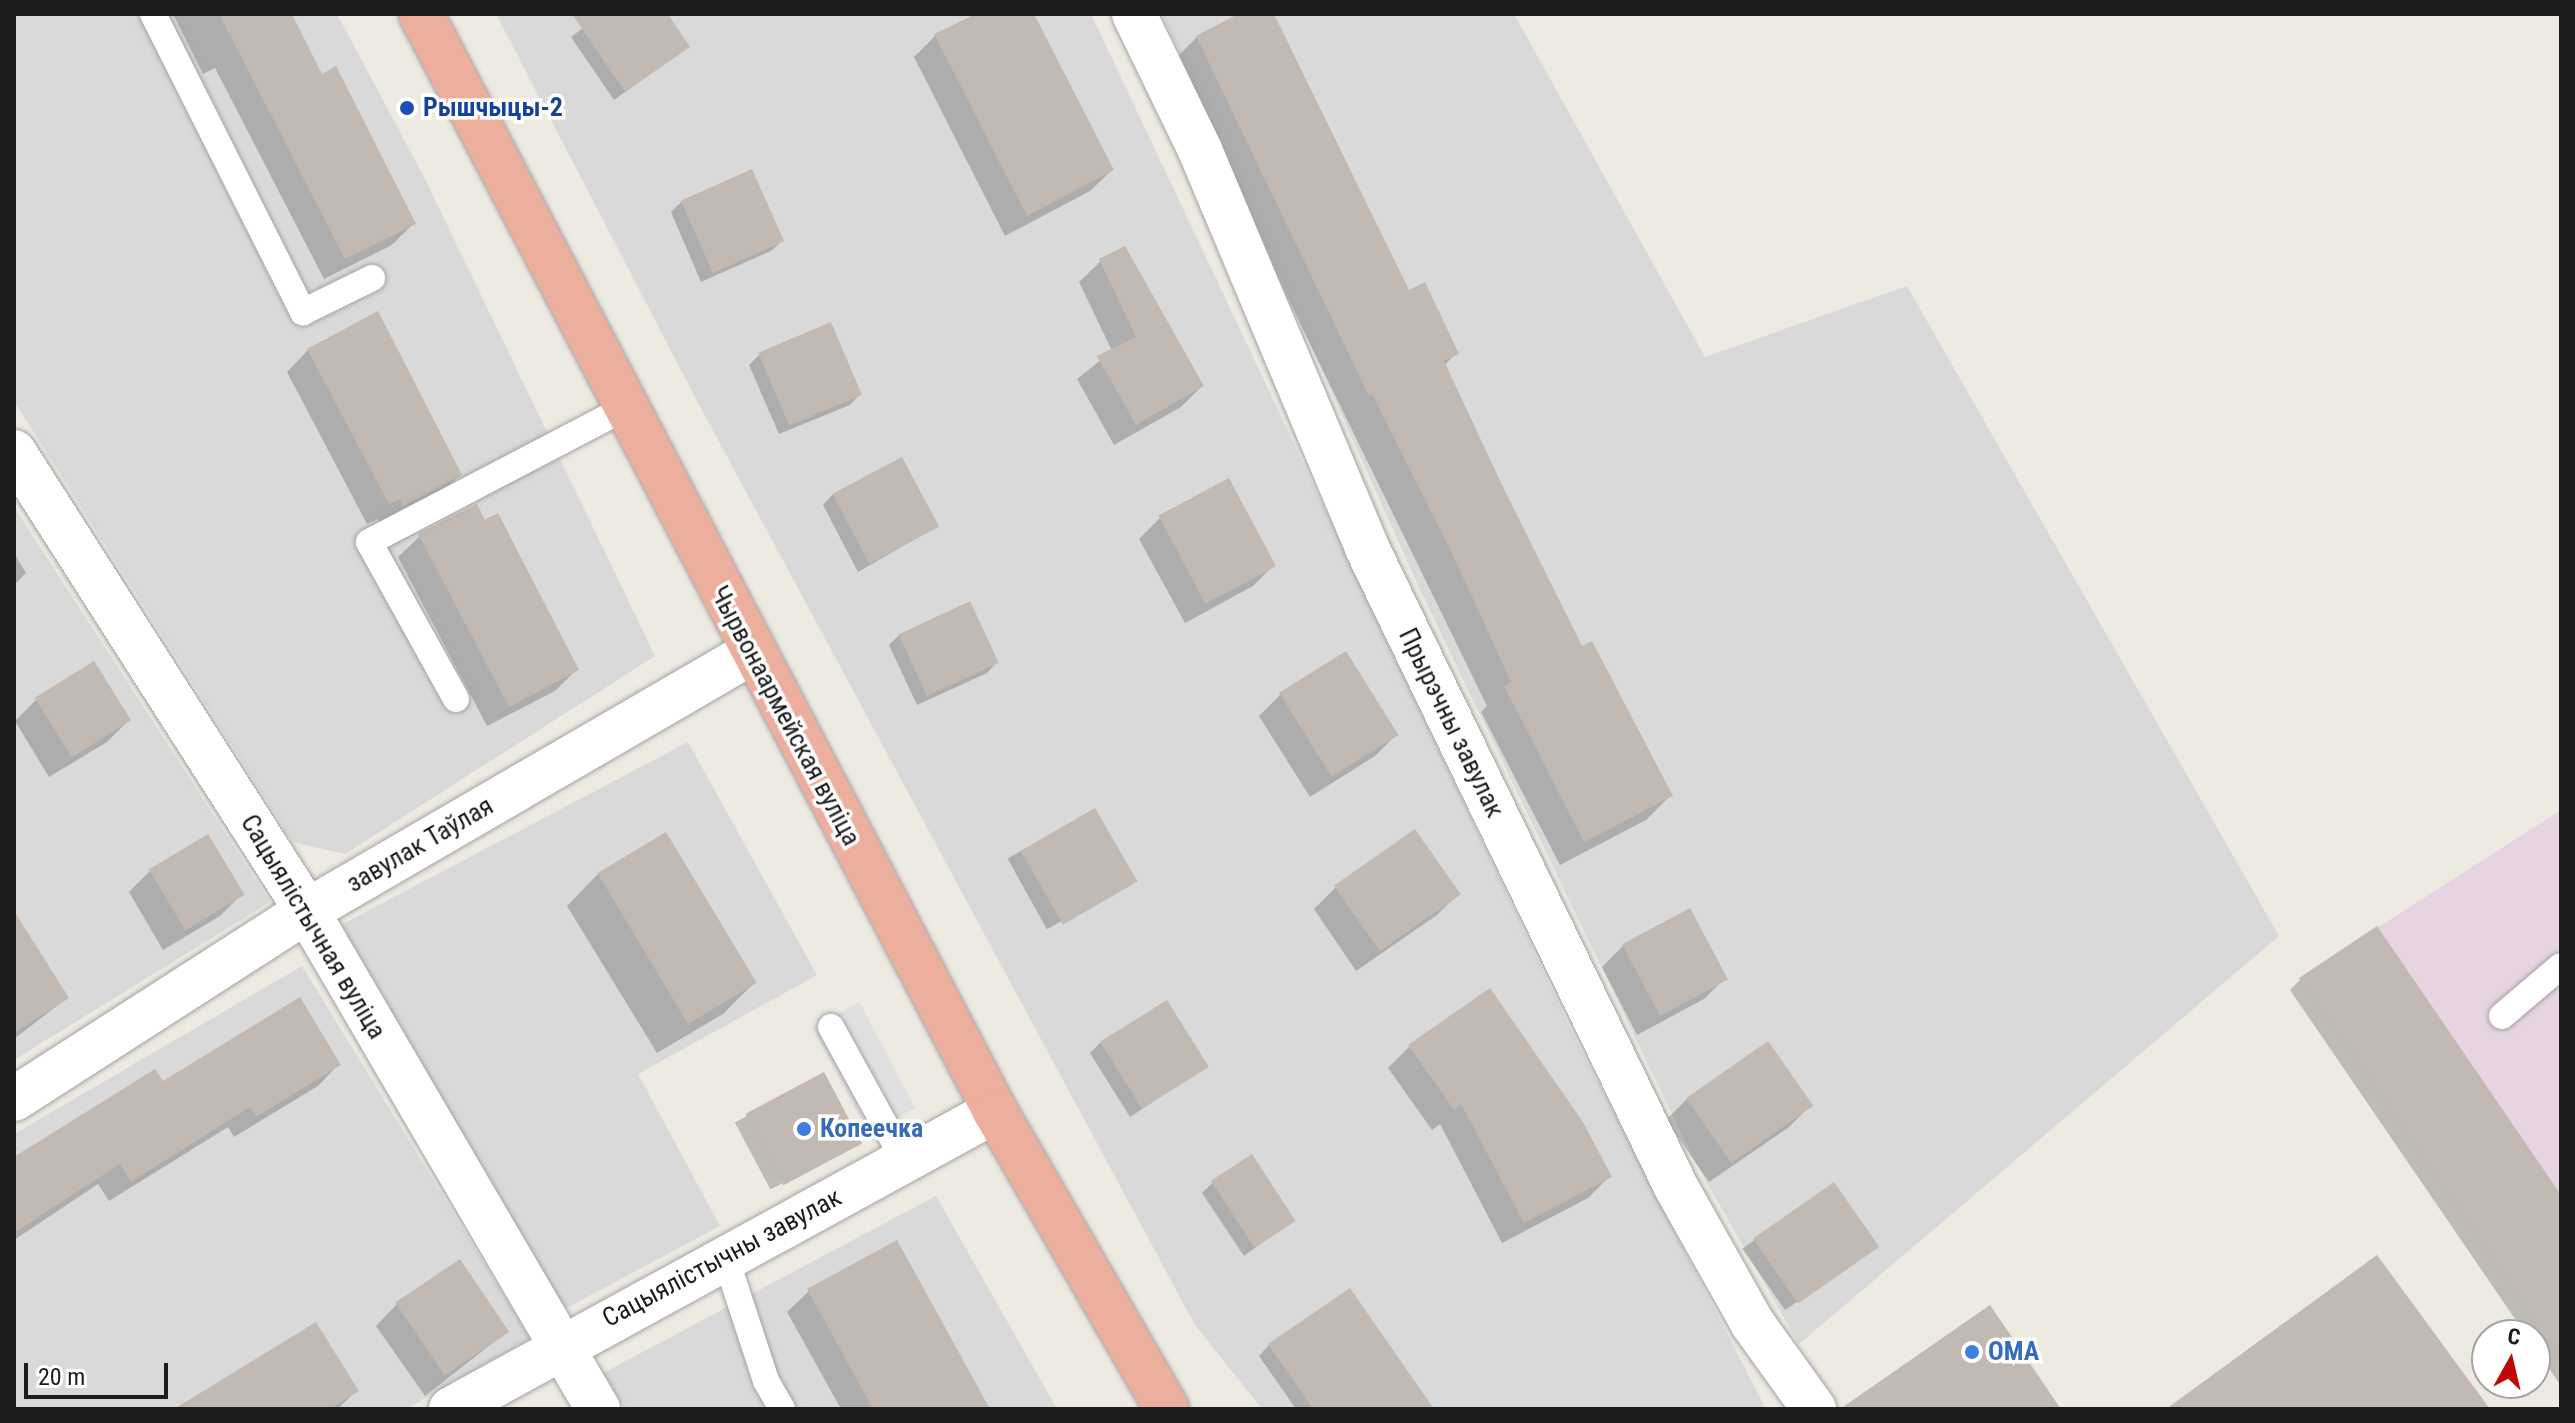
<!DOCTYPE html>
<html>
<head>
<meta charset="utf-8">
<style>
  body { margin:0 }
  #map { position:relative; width:2575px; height:1423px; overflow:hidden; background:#edeae2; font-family:"Roboto Condensed",sans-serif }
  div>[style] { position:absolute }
  .residential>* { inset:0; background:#dad9d9 }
  .industrial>* { inset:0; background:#e6d4e3 }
  .parking>* { inset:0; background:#e0e0e0; transform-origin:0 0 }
  .shadow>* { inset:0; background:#0003; transform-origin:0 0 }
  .building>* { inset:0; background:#c1b9b2; transform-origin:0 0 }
  .roads { filter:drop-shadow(0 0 2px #a3a3a3) drop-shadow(0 0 2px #a3a3a3) }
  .service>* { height:26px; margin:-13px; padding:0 13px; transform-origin:13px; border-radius:13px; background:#fff }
  .minor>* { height:44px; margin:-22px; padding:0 22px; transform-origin:22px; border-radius:22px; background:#fff }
  .trunk>* { height:44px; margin:-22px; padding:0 22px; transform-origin:22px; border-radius:22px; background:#ecae9d }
  .dots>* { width:22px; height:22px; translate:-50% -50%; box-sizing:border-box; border:4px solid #fff; border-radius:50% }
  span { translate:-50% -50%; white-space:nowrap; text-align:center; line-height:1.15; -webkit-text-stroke:7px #fff; paint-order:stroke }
  .transit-label { font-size:26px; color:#164399; font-weight:700 }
  .left { translate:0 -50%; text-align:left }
  .street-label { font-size:26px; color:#1c1c1c }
  .shop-label { font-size:26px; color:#366cbe; font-weight:700 }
  .frame { position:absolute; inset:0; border:16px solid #1c1c1c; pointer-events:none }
  .north { position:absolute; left:2471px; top:1319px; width:80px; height:80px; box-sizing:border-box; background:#fff; border:2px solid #a4a4a4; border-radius:50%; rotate:8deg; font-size:22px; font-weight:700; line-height:32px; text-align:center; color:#1c1c1c }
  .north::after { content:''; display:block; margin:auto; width:28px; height:36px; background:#bf0909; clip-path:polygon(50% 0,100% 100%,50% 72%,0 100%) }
  .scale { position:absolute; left:24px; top:1363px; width:144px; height:36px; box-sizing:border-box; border:4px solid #1c1c1c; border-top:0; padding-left:10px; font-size:24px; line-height:28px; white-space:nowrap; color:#1c1c1c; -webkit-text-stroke:6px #fff; paint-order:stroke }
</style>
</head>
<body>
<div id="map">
  <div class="residential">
    <div style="clip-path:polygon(14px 14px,337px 14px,425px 179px,655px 656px,345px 854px,293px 842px,14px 401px)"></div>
    <div style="clip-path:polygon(496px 14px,1091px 14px,1571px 1030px,1766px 1409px,1262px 1409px,1195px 1325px,696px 399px)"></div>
    <div style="clip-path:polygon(1162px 14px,1514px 14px,1705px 357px,1907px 286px,2279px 936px,1799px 1344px,1694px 1160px,1421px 592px)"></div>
    <div style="clip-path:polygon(14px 507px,270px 902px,14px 1060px)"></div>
    <div style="clip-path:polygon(688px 742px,817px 975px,638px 1074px,720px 1226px,559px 1312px,341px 925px)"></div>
    <div style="clip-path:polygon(302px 966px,530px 1338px,407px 1409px,14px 1409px,14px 1134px)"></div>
    <div style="clip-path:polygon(936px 1196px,1057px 1409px,625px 1409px,603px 1373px)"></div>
  </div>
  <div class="industrial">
    <div style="clip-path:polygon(2561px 810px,2561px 1361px,2299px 978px)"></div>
  </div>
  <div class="parking">
    <div style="left:859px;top:1002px;width:120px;height:53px;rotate:62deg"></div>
  </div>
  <div class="shadow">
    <div style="clip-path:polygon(173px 14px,290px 14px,321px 76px,413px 224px,392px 245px,324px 279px,215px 68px,203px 74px)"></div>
    <div style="clip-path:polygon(601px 14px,665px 14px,687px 47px,614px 100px,571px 37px)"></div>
    <div style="clip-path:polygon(981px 14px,1033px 14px,1112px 170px,1090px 191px,1005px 236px,914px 57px,935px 36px)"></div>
    <div style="clip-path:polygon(1243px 14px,1271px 14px,1408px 292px,1456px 353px,1444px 366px,1581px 649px,1670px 796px,1646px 820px,1560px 865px,1481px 712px,1487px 706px,1172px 62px,1197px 37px)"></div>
    <div style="clip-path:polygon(681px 202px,782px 241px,771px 251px,701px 282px,671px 212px)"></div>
    <div style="clip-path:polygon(1101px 261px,1202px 386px,1181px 407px,1114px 445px,1077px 379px,1112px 351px,1079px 282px)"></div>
    <div style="clip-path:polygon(308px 350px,460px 475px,438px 496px,382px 526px,378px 519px,367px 524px,287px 372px)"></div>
    <div style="clip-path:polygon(759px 355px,860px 394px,850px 405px,779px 434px,749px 365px)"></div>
    <div style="clip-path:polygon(833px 494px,936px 527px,858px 572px,823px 505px)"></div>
    <div style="clip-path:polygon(1160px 518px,1274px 565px,1253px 586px,1185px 623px,1139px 539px)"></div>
    <div style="clip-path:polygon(484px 523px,576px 670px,555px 691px,487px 726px,398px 557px,420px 536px)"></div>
    <div style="clip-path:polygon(14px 553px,26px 573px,14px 585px)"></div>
    <div style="clip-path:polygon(899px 635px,997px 662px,987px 673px,917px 705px,889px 645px)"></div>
    <div style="clip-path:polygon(1345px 654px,1396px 735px,1375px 756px,1310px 797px,1259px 716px,1280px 695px)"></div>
    <div style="clip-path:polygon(36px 700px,128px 721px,107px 742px,49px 777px,15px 721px)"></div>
    <div style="left:1095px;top:810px;width:81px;height:100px;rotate:61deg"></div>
    <div style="clip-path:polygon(1415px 832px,1458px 894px,1437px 915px,1356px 971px,1314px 909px,1335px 888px)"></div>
    <div style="clip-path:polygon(207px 837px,241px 895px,220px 916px,163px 950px,129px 892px,150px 871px)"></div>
    <div style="clip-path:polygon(598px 874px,754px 983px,723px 1014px,657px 1053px,567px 906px)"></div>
    <div style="clip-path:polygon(1690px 911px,1725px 978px,1704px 999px,1637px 1035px,1602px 967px,1623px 946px)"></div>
    <div style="clip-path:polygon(14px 939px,67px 998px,14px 1039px)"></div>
    <div style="clip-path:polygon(2300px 980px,2561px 1198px,2561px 1386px,2535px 1348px,2535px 1335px,2526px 1335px,2290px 990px)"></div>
    <div style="clip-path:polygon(1101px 1042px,1206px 1067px,1130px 1117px,1090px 1053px)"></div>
    <div style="clip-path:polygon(1410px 1046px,1609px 1177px,1588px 1198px,1502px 1243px,1440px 1124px,1432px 1130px,1388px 1068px)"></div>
    <div style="clip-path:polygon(339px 1064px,318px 1086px,234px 1137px,228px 1127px,109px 1201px,98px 1184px,14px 1240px,14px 1161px,162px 1084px)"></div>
    <div style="left:824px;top:1075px;width:76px;height:101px;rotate:62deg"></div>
    <div style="clip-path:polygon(1687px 1099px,1810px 1106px,1789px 1127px,1709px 1182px,1666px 1120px)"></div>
    <div style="clip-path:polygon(1212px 1183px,1293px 1220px,1244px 1256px,1202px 1193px)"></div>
    <div style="left:1833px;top:1185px;width:75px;height:111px;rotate:55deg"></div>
    <div style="clip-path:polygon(809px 1291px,987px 1409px,841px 1409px,787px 1312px)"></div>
    <div style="clip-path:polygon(397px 1304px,508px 1331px,425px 1396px,376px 1326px)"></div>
    <div style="clip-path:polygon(1269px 1345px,1433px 1409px,1296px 1409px,1259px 1356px)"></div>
    <div style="clip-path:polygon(356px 1391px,338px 1409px,177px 1409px)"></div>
  </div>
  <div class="building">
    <div style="clip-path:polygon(219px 14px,292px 14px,322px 74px,336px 66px,416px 224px,345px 259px)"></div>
    <div style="clip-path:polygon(572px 14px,668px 14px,690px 47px,625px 92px)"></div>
    <div style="clip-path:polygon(976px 14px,1034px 14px,1114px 170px,1027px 216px,934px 34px)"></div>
    <div style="clip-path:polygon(1238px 14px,1274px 14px,1409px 290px,1425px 282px,1459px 354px,1444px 361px,1502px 485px,1582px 646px,1592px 641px,1673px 796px,1584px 842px,1504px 686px,1511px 682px,1452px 553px,1372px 394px,1369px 396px,1196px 36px)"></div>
    <div style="left:752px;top:169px;width:79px;height:78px;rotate:66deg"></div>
    <div style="clip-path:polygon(1125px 246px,1204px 386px,1136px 425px,1097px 356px,1136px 337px,1099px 259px)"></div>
    <div style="clip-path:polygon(378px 311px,462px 475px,403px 506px,400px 499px,389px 504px,307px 349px)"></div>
    <div style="left:831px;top:322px;width:79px;height:79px;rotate:67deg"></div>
    <div style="left:902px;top:457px;width:79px;height:79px;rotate:62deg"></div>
    <div style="left:1229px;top:478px;width:100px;height:80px;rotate:62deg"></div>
    <div style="clip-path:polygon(477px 504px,485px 520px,498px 513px,579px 670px,509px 707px,418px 534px)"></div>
    <div style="left:970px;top:601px;width:68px;height:79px;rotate:65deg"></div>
    <div style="left:1346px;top:651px;width:99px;height:79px;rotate:58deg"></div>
    <div style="left:94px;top:661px;width:70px;height:70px;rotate:58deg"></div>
    <div style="left:1095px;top:808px;width:85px;height:86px;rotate:60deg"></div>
    <div style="left:1415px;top:829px;width:80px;height:99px;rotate:55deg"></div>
    <div style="left:666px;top:832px;width:176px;height:80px;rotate:59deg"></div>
    <div style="left:208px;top:834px;width:71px;height:69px;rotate:59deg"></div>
    <div style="left:1690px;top:908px;width:81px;height:77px;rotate:62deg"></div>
    <div style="clip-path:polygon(14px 911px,69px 998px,14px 1033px)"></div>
    <div style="clip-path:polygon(2377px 926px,2561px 1195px,2561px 1361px,2299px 978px)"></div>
    <div style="clip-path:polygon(1490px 988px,1583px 1122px,1612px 1177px,1524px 1223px,1461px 1104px,1454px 1110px,1408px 1045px)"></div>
    <div style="clip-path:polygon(300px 997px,341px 1065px,256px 1117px,250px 1107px,131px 1182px,120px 1164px,14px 1233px,14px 1157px,155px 1069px,163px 1081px)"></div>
    <div style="left:1167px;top:1000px;width:79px;height:79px;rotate:58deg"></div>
    <div style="left:1768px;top:1041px;width:79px;height:100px;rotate:55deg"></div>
    <div style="left:824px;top:1072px;width:81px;height:89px;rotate:62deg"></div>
    <div style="left:1252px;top:1154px;width:80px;height:49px;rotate:57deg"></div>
    <div style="left:1834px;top:1182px;width:79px;height:99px;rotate:55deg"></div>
    <div style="clip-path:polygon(897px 1240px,990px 1409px,873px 1409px,807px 1289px)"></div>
    <div style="clip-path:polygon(2377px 1255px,2490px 1409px,2166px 1409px)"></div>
    <div style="left:460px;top:1259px;width:88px;height:78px;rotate:56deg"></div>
    <div style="clip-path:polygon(1350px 1288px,1434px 1409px,1313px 1409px,1268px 1344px)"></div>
    <div style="clip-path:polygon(1990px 1305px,2061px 1409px,1840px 1409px)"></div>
    <div style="clip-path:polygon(316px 1322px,359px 1391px,330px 1409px,174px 1409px)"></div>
  </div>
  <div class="roads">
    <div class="service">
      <div style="left:153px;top:14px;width:334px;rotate:63.3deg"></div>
      <div style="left:303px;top:312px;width:77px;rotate:-26.2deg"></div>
      <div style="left:456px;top:699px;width:179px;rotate:-119deg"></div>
      <div style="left:369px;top:542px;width:289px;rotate:-27.6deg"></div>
      <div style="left:2502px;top:1016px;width:77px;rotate:-40.3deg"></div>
      <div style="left:831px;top:1027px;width:152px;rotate:61.2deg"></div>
      <div style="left:725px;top:1256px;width:132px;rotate:71.8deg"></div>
      <div style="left:766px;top:1381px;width:32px;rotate:60deg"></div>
    </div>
    <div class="minor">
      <div style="left:1134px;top:14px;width:151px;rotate:64.1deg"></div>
      <div style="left:1200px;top:150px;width:432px;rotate:67.2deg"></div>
      <div style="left:1367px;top:548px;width:710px;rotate:64.19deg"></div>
      <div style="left:1676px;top:1187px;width:157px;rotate:60.7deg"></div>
      <div style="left:1753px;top:1324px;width:105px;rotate:54.3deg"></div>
      <div style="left:14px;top:452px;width:545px;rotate:57.45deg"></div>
      <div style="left:307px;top:911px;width:577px;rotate:59.7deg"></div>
      <div style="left:14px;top:1099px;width:348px;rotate:-32.7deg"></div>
      <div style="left:307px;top:911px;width:514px;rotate:-30.16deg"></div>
      <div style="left:451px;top:1409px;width:620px;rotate:-28.71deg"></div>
    </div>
    <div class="trunk">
      <div style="left:421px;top:14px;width:1238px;rotate:62.38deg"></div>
      <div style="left:995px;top:1111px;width:344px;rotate:60deg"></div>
    </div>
  </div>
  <div class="dots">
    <div style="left:407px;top:108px;background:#1a4fb4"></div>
    <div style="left:804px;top:1129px;background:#3f7fe0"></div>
    <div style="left:1972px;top:1352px;background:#3f7fe0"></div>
  </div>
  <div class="transit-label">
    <span class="left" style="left:423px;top:108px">Рышчыцы-2</span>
  </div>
  <div class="street-label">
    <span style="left:785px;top:716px;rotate:62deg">Чырвонаармейская вуліца</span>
    <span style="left:1451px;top:723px;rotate:64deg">Прырэчны завулак</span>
    <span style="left:420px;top:845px;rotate:-30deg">завулак Таўлая</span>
    <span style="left:313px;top:927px;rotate:59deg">Сацыялістычная вуліца</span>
    <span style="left:722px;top:1258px;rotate:-28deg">Сацыялістычны завулак</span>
  </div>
  <div class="shop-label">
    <span class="left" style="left:820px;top:1129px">Копеечка</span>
    <span class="left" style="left:1988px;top:1352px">ОМА</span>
  </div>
  <div class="frame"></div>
  <div class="north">С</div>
  <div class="scale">20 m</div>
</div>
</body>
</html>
